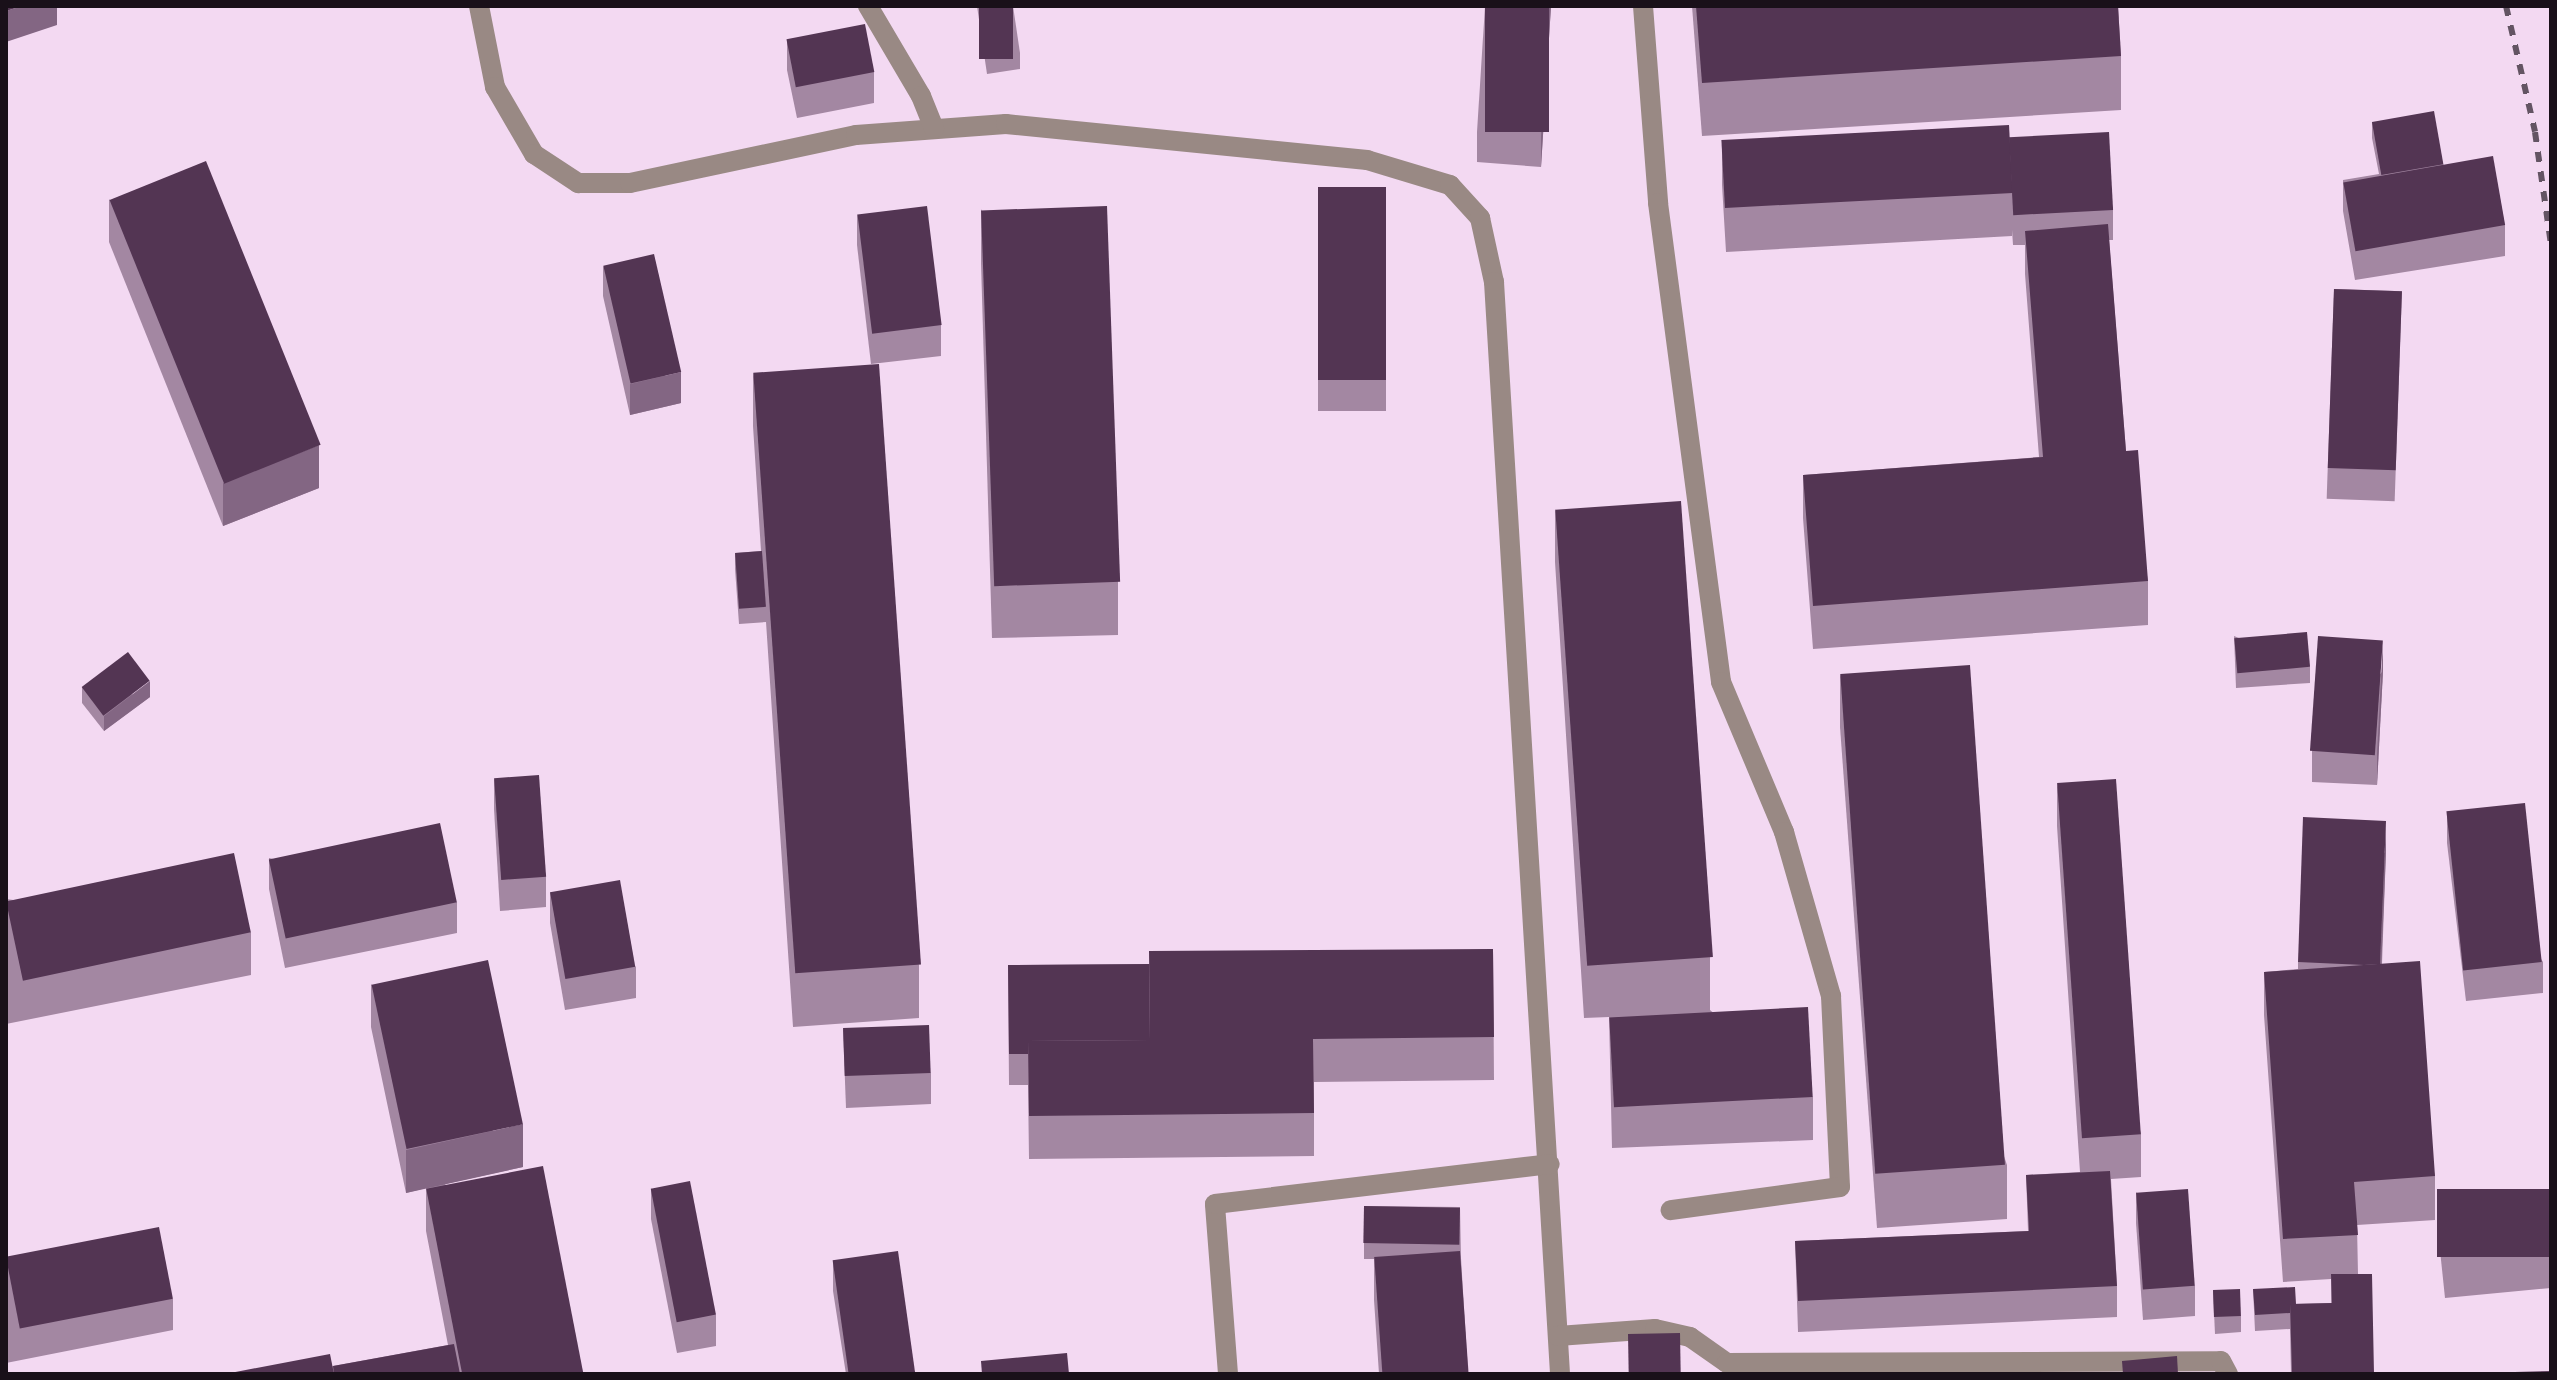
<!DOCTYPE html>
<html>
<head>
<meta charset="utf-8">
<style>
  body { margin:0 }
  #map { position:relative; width:2557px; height:1380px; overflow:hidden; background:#f3d9f2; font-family:Roboto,sans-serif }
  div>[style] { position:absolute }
  .minor>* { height:20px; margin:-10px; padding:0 10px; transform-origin:10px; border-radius:10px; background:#998984 }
  .rail>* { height:6px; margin-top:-3px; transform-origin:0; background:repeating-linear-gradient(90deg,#635463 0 10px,transparent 0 20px) }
  .wall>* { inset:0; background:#a387a2; transform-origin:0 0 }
  .shaded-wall>* { inset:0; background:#836683 }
  .building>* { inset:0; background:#533553; transform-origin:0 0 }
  span { translate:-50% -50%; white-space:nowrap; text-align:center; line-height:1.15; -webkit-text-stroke:8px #f3d9f2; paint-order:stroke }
  .frame { position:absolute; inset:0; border:8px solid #191019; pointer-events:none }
</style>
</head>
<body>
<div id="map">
  <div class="minor">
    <div style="left:479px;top:6px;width:83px;rotate:78.8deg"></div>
    <div style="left:495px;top:87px;width:78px;rotate:59.8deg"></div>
    <div style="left:534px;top:154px;width:53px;rotate:33.4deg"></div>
    <div style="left:578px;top:183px;width:52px"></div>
    <div style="left:630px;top:183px;width:231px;rotate:-12deg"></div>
    <div style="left:856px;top:135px;width:150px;rotate:-4.2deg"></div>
    <div style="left:1006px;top:124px;width:363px;rotate:5.7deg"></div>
    <div style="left:1367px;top:160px;width:87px;rotate:16.8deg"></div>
    <div style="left:1450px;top:185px;width:45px;rotate:47.7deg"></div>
    <div style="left:1480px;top:218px;width:66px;rotate:77.7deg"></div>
    <div style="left:1494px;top:282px;width:1094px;rotate:86.54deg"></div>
    <div style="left:868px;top:6px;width:104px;rotate:59.5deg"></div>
    <div style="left:921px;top:96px;width:35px;rotate:68deg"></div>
    <div style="left:1643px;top:6px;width:198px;rotate:85.6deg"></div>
    <div style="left:1658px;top:203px;width:483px;rotate:82.5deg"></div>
    <div style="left:1721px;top:682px;width:163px;rotate:67.2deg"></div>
    <div style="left:1784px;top:832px;width:171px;rotate:74deg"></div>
    <div style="left:1831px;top:996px;width:191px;rotate:87.3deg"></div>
    <div style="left:1840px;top:1187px;width:171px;rotate:172.2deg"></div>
    <div style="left:1558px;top:1336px;width:97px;rotate:-4.1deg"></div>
    <div style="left:1655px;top:1329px;width:36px;rotate:13deg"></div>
    <div style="left:1690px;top:1337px;width:45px;rotate:35.1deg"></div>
    <div style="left:1727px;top:1363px;width:494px;rotate:-0.2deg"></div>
    <div style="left:2221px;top:1361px;width:15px;rotate:62deg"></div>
    <div style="left:1228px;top:1374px;width:170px;rotate:-94.4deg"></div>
    <div style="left:1215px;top:1204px;width:337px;rotate:-6.8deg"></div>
  </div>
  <div class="rail">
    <div style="left:2506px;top:6px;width:129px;rotate:77deg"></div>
    <div style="left:2535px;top:132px;width:114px;rotate:81.9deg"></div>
  </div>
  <div class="wall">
    <div style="clip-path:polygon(977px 6px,1013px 6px,1020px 53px,1020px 69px,987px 74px)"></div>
    <div style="clip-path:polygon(1485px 6px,1551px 6px,1541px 167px,1477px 162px,1477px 132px)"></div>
    <div style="clip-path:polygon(1692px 6px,2118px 6px,2121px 56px,2121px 110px,1702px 136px)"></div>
    <div style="clip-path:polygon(787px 40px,874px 72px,874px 103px,797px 118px,787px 70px)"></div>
    <div style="clip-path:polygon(2372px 122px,2443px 164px,2505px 225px,2505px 256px,2355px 280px,2343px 211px,2343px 180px,2379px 174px,2372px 138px)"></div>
    <div style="clip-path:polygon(2009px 137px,2113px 210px,2113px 240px,2109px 240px,2126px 451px,2148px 581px,2148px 625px,1813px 649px,1803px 518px,1803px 475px,2039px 457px,2025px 274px,2025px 245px,2013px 245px,2012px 230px,2012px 236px,1726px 252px,1722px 185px,1722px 142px)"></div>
    <div style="left:1318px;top:187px;width:68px;height:224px"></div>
    <div style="clip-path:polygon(109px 199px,319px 488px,223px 526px,109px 242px)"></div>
    <div style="clip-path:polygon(981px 209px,1118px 582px,1118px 635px,992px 638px,981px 263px)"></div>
    <div style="clip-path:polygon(857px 214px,941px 325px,941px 356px,871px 364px,857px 245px)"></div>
    <div style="clip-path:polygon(603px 266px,681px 403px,630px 415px,603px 296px)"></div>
    <div style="left:2334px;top:289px;width:68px;height:210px;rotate:2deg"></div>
    <div style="clip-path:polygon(753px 373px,919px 965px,919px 1018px,793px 1027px,766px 622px,739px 624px,735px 569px,735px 553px,761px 551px,753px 426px)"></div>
    <div style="clip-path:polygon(1555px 509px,1710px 957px,1710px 1010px,1813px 1097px,1813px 1140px,1612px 1148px,1609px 1017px,1584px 1018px,1555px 562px)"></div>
    <div style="clip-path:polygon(2234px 636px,2310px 667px,2310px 683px,2236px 688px)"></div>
    <div style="clip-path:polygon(2383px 671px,2377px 785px,2312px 782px,2312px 751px)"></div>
    <div style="clip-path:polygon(1840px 674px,2007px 1165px,2007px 1219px,1877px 1228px,1840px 727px)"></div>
    <div style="clip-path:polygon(82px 687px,150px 697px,104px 731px,82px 703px)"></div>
    <div style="clip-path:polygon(494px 778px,546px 877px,546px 907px,500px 911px,494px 809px)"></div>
    <div style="clip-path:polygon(2057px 783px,2141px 1134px,2141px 1177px,2111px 1179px,2117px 1286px,2117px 1317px,1798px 1332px,1795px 1241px,2028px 1231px,2026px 1175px,2080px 1172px,2057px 826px)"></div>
    <div style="clip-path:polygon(2447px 812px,2543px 962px,2543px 993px,2466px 1001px,2447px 843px)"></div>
    <div style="clip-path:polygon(2386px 851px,2382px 964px,2435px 1176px,2435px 1220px,2357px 1225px,2358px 1274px,2374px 1374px,2291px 1374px,2290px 1329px,2255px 1331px,2253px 1289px,2296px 1304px,2331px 1303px,2331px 1279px,2283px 1282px,2264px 1015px,2264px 972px,2298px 969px,2298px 962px)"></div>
    <div style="clip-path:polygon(269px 858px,457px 902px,457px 933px,285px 968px,269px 889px)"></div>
    <div style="clip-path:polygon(550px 892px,636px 967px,636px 998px,565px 1010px,550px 923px)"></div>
    <div style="clip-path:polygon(6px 899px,251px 932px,251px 975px,6px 1024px)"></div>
    <div style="clip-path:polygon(1493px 949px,1494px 1080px,1314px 1082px,1314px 1156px,1029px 1159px,1028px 1085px,1009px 1085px,1008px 965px,1149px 964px)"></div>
    <div style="clip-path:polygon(371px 984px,523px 1167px,445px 1184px,583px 1374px,225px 1374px,333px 1366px,448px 1345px,426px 1231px,426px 1188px,406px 1193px,371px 1027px)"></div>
    <div style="clip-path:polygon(843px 1029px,931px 1073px,931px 1104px,846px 1108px)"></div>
    <div style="clip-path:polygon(651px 1188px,716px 1315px,716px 1346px,677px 1353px,651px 1219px)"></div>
    <div style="clip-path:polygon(2551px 1189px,2551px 1288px,2445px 1298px,2438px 1231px,2438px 1200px)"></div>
    <div style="clip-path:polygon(2136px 1192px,2195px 1286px,2195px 1316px,2143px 1320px,2136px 1223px)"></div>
    <div style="clip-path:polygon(1364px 1206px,1460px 1207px,1461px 1258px,1468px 1374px,1379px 1374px,1374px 1300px,1374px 1259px,1364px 1259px)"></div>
    <div style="clip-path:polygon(6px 1257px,173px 1299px,173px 1330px,6px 1363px)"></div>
    <div style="clip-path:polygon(833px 1260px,916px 1374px,846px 1374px,833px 1291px)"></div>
    <div style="clip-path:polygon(2213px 1290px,2241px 1316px,2241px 1332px,2215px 1334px)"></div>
  </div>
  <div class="shaded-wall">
    <div style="clip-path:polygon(22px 6px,57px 6px,57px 25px,6px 42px,6px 11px)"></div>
    <div style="clip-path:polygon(1549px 6px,1551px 6px,1541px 167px,1541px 136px)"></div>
    <div style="clip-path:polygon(681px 372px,681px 403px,630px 415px,630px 384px)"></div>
    <div style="clip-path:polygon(319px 445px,319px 488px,223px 526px,223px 483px)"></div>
    <div style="clip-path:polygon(2383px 641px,2383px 671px,2377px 785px,2377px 754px)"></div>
    <div style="clip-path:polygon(150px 681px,150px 697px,104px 731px,104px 716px)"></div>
    <div style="clip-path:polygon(2386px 821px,2386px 851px,2380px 996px,2380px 966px)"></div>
    <div style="clip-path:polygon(523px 1124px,523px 1167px,406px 1193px,406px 1150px)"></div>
  </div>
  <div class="building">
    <div style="clip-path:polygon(6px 6px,22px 6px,6px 11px)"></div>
    <div style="left:979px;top:6px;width:34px;height:53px"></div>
    <div style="left:1485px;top:6px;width:64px;height:126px"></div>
    <div style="clip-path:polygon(1696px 6px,2118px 6px,2121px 56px,1702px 83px)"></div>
    <div style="left:865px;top:24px;width:49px;height:80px;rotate:79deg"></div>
    <div style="left:2434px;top:111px;width:54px;height:63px;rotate:80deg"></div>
    <div style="left:2009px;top:125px;width:68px;height:288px;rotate:87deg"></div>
    <div style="left:2109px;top:132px;width:78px;height:100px;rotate:87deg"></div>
    <div style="left:2493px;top:156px;width:70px;height:152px;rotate:80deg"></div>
    <div style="left:206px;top:161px;width:306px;height:104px;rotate:68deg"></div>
    <div style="left:1318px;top:187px;width:68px;height:193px"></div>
    <div style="left:927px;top:206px;width:120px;height:70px;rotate:83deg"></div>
    <div style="left:1107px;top:206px;width:376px;height:126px;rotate:88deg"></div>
    <div style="clip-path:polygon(2108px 224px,2126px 451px,2138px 450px,2148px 581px,1813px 606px,1803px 475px,2043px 457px,2025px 231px)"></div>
    <div style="left:654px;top:254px;width:121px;height:52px;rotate:77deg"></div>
    <div style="left:2334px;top:289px;width:68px;height:179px;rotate:2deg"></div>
    <div style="left:879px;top:364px;width:602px;height:126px;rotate:86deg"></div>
    <div style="left:1681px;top:501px;width:457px;height:126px;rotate:86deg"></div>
    <div style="left:762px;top:551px;width:56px;height:27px;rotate:86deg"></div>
    <div style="left:2307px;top:632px;width:35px;height:73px;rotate:85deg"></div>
    <div style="left:2318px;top:636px;width:65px;height:115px;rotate:4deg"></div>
    <div style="left:128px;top:652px;width:36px;height:58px;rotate:53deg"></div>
    <div style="left:1970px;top:665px;width:501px;height:130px;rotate:86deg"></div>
    <div style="left:539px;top:775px;width:102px;height:45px;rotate:86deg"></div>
    <div style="left:2116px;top:779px;width:356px;height:59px;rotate:86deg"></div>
    <div style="left:2525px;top:803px;width:160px;height:79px;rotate:84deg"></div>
    <div style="clip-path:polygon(2303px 817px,2386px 821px,2380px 964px,2364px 965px,2298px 962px)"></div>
    <div style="left:440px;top:823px;width:81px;height:175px;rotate:78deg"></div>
    <div style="left:234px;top:853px;width:81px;height:233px;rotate:78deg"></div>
    <div style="left:620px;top:880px;width:88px;height:71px;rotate:80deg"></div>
    <div style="clip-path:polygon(1493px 949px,1494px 1037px,1313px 1039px,1314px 1113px,1029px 1116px,1028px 1041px,1150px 1040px,1149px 951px)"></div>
    <div style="left:488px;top:960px;width:168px;height:119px;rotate:78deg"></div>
    <div style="clip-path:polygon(2420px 961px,2435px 1176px,2354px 1182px,2358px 1235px,2283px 1239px,2264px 972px)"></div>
    <div style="clip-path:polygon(1149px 964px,1150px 1040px,1028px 1041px,1028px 1054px,1009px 1054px,1008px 965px)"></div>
    <div style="left:1808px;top:1007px;width:90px;height:199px;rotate:87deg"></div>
    <div style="left:929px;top:1025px;width:48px;height:86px;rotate:88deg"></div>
    <div style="left:543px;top:1166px;width:212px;height:119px;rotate:79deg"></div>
    <div style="clip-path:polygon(2110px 1171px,2117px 1286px,1798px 1301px,1795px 1241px,2029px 1231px,2026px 1175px)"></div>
    <div style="left:690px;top:1181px;width:136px;height:40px;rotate:79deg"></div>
    <div style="left:2188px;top:1189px;width:97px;height:52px;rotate:86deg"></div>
    <div style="left:2551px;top:1189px;width:68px;height:114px;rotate:90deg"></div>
    <div style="left:1364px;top:1206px;width:96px;height:37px;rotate:1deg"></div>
    <div style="left:159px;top:1227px;width:73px;height:156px;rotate:79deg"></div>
    <div style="left:898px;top:1251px;width:124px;height:66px;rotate:82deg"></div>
    <div style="left:1460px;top:1251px;width:123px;height:86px;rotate:86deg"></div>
    <div style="clip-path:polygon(2331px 1274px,2372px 1274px,2374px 1374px,2292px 1374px,2290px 1304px,2332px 1303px)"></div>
    <div style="clip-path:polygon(2295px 1287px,2296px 1304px,2290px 1304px,2290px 1313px,2255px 1315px,2253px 1289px)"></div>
    <div style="left:2240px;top:1289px;width:27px;height:27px;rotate:88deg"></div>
    <div style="left:1680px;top:1333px;width:41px;height:52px;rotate:89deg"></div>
    <div style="clip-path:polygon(454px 1344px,460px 1374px,334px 1374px,333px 1366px)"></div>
    <div style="clip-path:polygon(1067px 1353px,1069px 1374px,982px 1374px,981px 1361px)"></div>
    <div style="clip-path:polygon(330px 1354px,334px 1374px,225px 1374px)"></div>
    <div style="clip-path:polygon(2177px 1356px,2178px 1374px,2123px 1374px,2122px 1361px)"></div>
    <div style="clip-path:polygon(2551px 1371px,2551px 1374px,2441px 1374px)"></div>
  </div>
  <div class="frame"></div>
</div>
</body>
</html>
